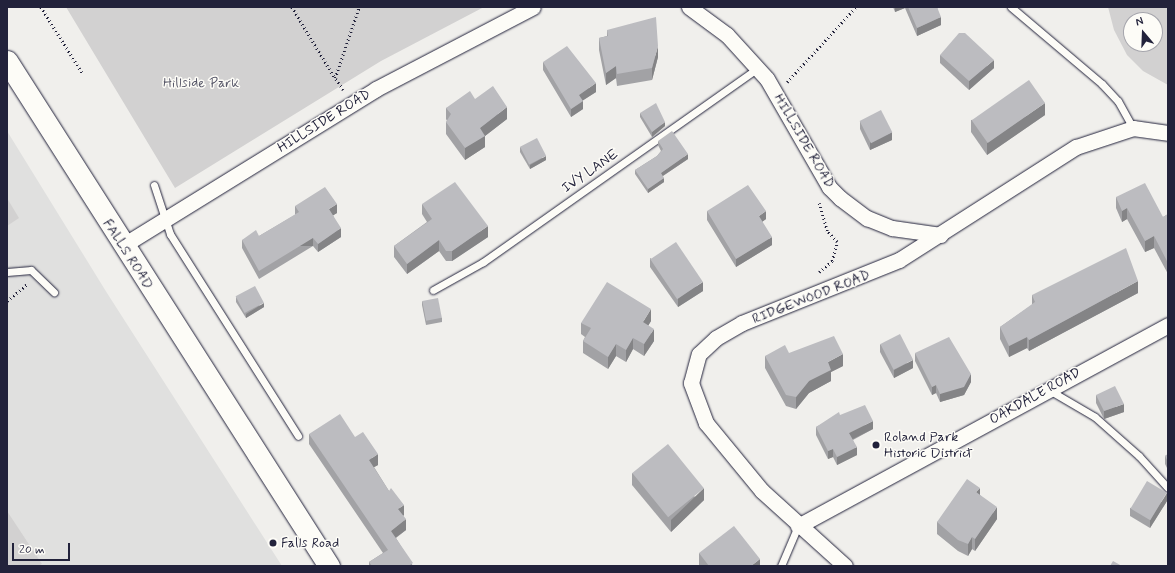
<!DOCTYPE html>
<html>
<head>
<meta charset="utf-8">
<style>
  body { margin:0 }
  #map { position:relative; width:1175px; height:573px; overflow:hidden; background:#f0efec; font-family:Mynerve,sans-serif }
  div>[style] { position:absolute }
  .built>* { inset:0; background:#e0e0df }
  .green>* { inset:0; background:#d2d1d1 }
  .path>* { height:2.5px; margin-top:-1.25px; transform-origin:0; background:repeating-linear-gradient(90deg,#22223b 0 1px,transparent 0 4px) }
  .roads { filter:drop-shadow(0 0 1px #22223b) drop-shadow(0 0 1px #22223b) }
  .service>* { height:7px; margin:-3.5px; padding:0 3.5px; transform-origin:3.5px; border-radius:3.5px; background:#fdfcf7 }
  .minor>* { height:15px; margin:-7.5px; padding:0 7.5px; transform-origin:7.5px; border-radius:7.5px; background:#fdfcf7 }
  .secondary>* { height:21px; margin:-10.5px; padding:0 10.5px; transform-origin:10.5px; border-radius:10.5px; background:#fdfcf7 }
  .wall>* { inset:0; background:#a2a2a5 }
  .shaded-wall>* { inset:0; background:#848486; transform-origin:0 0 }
  .building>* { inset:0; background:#bcbcc0; transform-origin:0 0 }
  .dots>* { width:11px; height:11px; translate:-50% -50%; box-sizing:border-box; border:2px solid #fdfcf7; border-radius:50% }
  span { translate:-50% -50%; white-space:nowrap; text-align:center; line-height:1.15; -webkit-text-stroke:3px #fdfcf7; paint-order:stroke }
  .park-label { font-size:14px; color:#575768 }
  .street-label { font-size:14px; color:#22223b }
  .poi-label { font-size:14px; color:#22223b }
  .left { translate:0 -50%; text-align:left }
  .frame { position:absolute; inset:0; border:8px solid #22223b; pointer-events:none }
  .north { position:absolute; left:1123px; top:12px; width:40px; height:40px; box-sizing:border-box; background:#fdfcf7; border:1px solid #a5a5ac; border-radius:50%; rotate:341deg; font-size:11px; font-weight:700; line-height:16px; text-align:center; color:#22223b }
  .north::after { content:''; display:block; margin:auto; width:14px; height:18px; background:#22223b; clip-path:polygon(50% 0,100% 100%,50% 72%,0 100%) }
  .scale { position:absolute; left:12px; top:543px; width:58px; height:18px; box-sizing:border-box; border:2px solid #22223b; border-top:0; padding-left:5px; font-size:12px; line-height:14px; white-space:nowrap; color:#22223b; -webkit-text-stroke:3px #fdfcf7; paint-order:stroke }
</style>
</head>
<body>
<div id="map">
  <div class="built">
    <div style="clip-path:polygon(7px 131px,107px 293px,282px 566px,7px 566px)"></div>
  </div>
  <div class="green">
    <div style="clip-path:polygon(66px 7px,484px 7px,381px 61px,175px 188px)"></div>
    <div style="clip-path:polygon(evenodd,1108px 7px,1168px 7px,1168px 85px,1143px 71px,1127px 55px,1114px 30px,1108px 7px,1131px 20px,1155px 20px,1155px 44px,1131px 44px,1131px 20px)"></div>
    <div style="clip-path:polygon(7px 198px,19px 218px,7px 226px)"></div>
    <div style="clip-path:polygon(7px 511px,42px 564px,38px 566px,7px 566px)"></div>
  </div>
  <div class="path">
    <div style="left:41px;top:7px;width:79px;rotate:57.9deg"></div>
    <div style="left:292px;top:7px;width:83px;rotate:58.8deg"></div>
    <div style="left:787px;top:82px;width:102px;rotate:-47.4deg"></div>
    <div style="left:343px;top:90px;width:14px;rotate:-124deg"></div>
    <div style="left:335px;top:78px;width:75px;rotate:-71.3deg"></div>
    <div style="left:819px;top:272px;width:17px;rotate:-40deg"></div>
    <div style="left:832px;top:261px;width:20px;rotate:-75deg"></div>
    <div style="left:837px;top:242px;width:15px;rotate:-132deg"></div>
    <div style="left:827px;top:231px;width:29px;rotate:-106deg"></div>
    <div style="left:7px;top:301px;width:26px;rotate:-40deg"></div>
  </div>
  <div class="roads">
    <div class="service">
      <div style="left:1011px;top:7px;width:119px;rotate:40.2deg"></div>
      <div style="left:1102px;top:84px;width:23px;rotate:47deg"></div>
      <div style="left:1118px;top:101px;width:31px;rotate:61deg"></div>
      <div style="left:154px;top:185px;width:52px;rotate:71.9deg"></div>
      <div style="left:170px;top:234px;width:239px;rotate:57.6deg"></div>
      <div style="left:7px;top:272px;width:24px;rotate:-5deg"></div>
      <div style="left:31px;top:270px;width:32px;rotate:44deg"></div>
      <div style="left:433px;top:290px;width:57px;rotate:-29.2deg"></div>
      <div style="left:483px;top:262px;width:337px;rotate:-35.2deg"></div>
      <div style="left:1049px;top:390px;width:53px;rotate:30.4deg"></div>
      <div style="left:1095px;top:417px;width:59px;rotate:41.6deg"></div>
      <div style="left:1139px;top:456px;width:43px;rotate:47.8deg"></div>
      <div style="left:781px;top:566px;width:43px;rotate:-67deg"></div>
    </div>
    <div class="minor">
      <div style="left:689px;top:7px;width:47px;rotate:36.4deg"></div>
      <div style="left:727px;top:35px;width:59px;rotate:47.7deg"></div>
      <div style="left:767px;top:79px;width:125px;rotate:60.1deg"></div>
      <div style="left:829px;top:187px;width:16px;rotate:45deg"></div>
      <div style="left:840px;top:198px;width:34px;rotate:37deg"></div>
      <div style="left:867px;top:218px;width:27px;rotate:22deg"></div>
      <div style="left:892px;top:228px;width:49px;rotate:8.1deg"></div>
      <div style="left:122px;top:246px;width:299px;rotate:-31.7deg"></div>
      <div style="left:376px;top:89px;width:177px;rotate:-27.6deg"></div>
      <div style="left:798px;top:526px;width:421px;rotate:-28.5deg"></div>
      <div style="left:845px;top:566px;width:112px;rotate:-137.9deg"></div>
      <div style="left:762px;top:491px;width:88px;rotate:-129.5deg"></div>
      <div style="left:706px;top:423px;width:43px;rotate:-110.6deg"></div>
      <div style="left:691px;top:383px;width:30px;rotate:-75deg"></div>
      <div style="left:699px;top:354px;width:23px;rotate:-43deg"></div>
      <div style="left:716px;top:338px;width:30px;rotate:-30deg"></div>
      <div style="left:742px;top:323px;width:169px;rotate:-21.9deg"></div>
      <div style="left:899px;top:260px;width:210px;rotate:-32.6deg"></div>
      <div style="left:1076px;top:147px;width:60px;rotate:-18.4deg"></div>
      <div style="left:1133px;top:128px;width:35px;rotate:8deg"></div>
    </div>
    <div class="secondary">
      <div style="left:7px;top:61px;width:599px;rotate:57.48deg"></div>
    </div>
  </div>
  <div class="wall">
    <div style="clip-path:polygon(893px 7px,937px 7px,941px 25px,917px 36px,905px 8px,895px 12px)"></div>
    <div style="clip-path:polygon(607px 30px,658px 57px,652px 80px,617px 86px,616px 78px,606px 85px,599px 50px,599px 38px,607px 36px)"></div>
    <div style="clip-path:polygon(940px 55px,994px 68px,969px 90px,940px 63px)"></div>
    <div style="clip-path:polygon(543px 62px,596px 92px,583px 100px,583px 109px,571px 117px,543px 70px)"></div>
    <div style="clip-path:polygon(475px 99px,507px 119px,485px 136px,485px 147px,465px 160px,446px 134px,446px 122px,447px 121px,446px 119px,446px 108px)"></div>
    <div style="clip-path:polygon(640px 113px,665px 126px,652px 137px,640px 117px)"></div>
    <div style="clip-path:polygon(1045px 115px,987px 155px,971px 132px,971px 120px)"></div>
    <div style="clip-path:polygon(860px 121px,892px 140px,870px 150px,860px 129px)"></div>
    <div style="clip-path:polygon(658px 141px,688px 159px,663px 176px,664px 182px,648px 193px,635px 174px,635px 170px,657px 156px,661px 151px,658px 145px)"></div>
    <div style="clip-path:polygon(520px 147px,546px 160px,530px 169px,520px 152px)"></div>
    <div style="clip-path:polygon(1116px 197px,1163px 217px,1168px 214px,1168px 274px,1154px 248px,1145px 252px,1127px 219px,1122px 222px,1116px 208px)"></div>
    <div style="clip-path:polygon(422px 204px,488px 237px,452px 261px,446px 261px,439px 251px,407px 274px,394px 257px,394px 246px,427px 222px,422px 214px)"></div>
    <div style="clip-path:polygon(295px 206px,337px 213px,333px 215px,341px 237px,318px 252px,313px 246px,259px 279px,242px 248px,242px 240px,259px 236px,295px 215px)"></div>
    <div style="clip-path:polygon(707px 211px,766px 219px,762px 222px,772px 245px,736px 267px,707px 220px)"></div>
    <div style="clip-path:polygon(650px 258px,703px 291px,678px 307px,650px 267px)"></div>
    <div style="clip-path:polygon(1138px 293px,1029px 351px,1027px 348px,1009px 357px,1000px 339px,1000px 327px,1032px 305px,1032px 295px)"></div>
    <div style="clip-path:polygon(236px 297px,264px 307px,246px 318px,236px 302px)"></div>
    <div style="clip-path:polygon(422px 301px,442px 318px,442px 322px,426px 325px,422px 305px)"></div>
    <div style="clip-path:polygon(651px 321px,648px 326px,654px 341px,644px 356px,633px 349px,626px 362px,616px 356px,608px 369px,583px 353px,583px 341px,585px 337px,581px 334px,581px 323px)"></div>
    <div style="clip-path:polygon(880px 344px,913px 368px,894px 378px,880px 352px)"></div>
    <div style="clip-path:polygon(789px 353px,843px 366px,831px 372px,831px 381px,809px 393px,796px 409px,786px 406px,765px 368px,765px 356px)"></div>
    <div style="clip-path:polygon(915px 353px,971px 382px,964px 395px,940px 402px,936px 393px,932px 395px,915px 361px)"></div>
    <div style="clip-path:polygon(1096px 395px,1124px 412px,1104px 419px,1096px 403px)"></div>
    <div style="clip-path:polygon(840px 415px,873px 429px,853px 440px,857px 455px,837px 465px,833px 457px,828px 459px,816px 435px,816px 427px)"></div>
    <div style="clip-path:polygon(309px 434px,355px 437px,378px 465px,374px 467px,404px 515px,403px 516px,406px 530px,396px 538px,413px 566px,369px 566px,369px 562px,383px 553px,309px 444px)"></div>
    <div style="clip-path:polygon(1168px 454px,1168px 470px,1165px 464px,1165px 456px)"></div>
    <div style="clip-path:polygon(632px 473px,704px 500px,671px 532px,632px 485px)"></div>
    <div style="clip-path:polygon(980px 495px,997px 519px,975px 551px,972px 549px,968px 556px,958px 551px,937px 534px,937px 522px)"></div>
    <div style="clip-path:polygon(1167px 501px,1150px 528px,1130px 516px,1130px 508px)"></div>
    <div style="clip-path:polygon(699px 553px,760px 566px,700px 566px,699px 565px)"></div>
  </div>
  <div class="shaded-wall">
    <div style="clip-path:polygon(895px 7px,905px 7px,905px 8px,895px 12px)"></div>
    <div style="clip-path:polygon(941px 17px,941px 25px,917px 36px,917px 28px)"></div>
    <div style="clip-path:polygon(658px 46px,658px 57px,652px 80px,652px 68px)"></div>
    <div style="clip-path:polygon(994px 60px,994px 68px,969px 90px,969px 81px)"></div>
    <div style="clip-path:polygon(616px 66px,616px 78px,606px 85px,606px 73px)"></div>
    <div style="clip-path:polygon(596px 83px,596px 92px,579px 103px,579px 95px)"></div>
    <div style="clip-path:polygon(583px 101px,583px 109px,571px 117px,571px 109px)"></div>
    <div style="clip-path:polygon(1045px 103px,1045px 115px,987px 155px,987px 143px)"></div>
    <div style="clip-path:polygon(507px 107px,507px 119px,485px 136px,485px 147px,465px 160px,465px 148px,480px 128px)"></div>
    <div style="clip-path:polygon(665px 122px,665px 126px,652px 137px,652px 132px)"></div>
    <div style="clip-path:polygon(892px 132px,892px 140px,870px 150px,870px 142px)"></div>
    <div style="clip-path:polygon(688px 154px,688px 159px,661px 177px,661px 173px)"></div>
    <div style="clip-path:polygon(546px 156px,546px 160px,530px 169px,530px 165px)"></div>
    <div style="clip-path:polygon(664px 178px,664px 182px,648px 193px,648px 189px)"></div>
    <div style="clip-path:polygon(337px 204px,337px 213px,329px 218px,329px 209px)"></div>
    <div style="clip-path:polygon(1127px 208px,1127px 219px,1122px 222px,1122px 211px)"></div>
    <div style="clip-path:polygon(766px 211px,766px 219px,759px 224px,759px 216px)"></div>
    <div style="clip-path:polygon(488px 226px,488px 237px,452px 261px,452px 251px)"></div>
    <div style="clip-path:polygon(341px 228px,341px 237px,318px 252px,318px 244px)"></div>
    <div style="clip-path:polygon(1154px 236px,1154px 248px,1145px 252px,1145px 241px)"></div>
    <div style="clip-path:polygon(772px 237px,772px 245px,736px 267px,736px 259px)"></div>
    <div style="left:313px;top:238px;width:8px;height:63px;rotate:90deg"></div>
    <div style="clip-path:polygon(439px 240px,439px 251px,407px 274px,407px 264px)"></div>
    <div style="clip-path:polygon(1138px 281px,1138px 293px,1029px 351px,1029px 340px)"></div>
    <div style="clip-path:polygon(703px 282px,703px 291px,678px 307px,678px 298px)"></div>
    <div style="clip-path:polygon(264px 303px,264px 307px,246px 318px,246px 314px)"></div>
    <div style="clip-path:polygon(651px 309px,651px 321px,643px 334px,643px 322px)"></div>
    <div style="clip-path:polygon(654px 329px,654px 341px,644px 356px,644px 344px)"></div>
    <div style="clip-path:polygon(1027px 337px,1027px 348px,1009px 357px,1009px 346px)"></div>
    <div style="clip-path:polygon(633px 338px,633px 349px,626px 362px,626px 350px)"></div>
    <div style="clip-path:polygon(616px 344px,616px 356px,608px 369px,608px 357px)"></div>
    <div style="clip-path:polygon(843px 354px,843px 366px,831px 372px,831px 381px,809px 393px,796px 409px,796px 397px,809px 381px,828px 362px)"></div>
    <div style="clip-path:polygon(913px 360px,913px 368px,894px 378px,894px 370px)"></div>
    <div style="clip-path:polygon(971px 374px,971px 382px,964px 395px,940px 402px,940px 394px)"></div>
    <div style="clip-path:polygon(936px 385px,936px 393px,932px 395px,932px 387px)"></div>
    <div style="clip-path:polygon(1124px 404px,1124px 412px,1104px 419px,1104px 411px)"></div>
    <div style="clip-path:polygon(873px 421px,873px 429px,849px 441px,849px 433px)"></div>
    <div style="clip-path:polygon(857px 447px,857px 455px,837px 465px,837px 457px)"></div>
    <div style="clip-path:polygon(833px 449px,833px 457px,828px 459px,828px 451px)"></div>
    <div style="clip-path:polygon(378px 454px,378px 465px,369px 470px,369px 460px)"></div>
    <div style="clip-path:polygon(704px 488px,704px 500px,671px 532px,671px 520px)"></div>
    <div style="clip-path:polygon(980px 488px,980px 500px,976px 492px)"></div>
    <div style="clip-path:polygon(1167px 493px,1167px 501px,1150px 528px,1150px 520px)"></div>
    <div style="clip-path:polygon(404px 505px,404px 515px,398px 520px,398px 509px)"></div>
    <div style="clip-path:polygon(997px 507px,997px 519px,975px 551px,975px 539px)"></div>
    <div style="clip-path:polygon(406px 519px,406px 530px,391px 541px,391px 531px)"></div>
    <div style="clip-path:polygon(972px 537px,972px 549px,968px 556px,968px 544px)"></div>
    <div style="clip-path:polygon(760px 559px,760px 566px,751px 566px)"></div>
  </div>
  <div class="building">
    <div style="clip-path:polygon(908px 7px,937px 7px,941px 17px,917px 28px)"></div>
    <div style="clip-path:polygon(656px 17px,658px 46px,652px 68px,617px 74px,616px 66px,606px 73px,599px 38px,608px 36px,607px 30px)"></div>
    <div style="clip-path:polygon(959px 33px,965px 33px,994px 60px,969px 81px,940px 55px)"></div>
    <div style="clip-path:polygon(567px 46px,596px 83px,579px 95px,583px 101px,571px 109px,543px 62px)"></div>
    <div style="left:1029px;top:80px;width:28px;height:70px;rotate:55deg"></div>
    <div style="clip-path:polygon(493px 86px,507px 107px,480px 128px,485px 136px,465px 148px,446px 122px,451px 114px,446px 108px,470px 91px,475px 99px)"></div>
    <div style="clip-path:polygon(656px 103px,665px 122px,652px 132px,640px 113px)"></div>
    <div style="left:881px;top:110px;width:25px;height:24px;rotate:63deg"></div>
    <div style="clip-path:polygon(672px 131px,688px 154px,661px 173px,664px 178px,648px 189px,635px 170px,657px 156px,663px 149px,658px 141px)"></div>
    <div style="left:537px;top:138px;width:20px;height:19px;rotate:63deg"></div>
    <div style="clip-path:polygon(455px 182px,488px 226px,452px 251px,446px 251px,439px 240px,407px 264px,394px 246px,432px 219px,422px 204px)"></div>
    <div style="clip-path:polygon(1145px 183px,1163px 217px,1168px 214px,1168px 263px,1154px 236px,1145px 241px,1127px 208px,1122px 211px,1116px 197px)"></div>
    <div style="clip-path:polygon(748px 185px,766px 211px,759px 216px,772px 237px,736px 259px,707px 211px)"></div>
    <div style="clip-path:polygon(325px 187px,337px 204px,329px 209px,341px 228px,318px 244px,313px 238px,259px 271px,242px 240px,256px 230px,259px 236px,299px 212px,295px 206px)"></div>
    <div style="left:676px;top:242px;width:48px;height:31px;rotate:56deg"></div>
    <div style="clip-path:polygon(1126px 248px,1138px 281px,1029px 340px,1027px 337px,1009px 346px,1000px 327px,1035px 302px,1032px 295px)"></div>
    <div style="clip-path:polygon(607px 282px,651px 309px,643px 322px,654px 329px,644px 344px,633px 338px,626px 350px,616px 344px,608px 357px,583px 341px,591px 328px,581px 323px)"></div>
    <div style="left:255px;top:286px;width:19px;height:22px;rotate:62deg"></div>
    <div style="left:438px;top:298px;width:20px;height:16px;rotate:79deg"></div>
    <div style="left:900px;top:334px;width:29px;height:22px;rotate:63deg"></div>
    <div style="clip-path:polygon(834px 336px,843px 354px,828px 362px,831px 370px,809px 381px,796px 397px,786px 395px,765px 356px,785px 345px,789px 353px)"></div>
    <div style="clip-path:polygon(949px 337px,971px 374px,964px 387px,940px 394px,936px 385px,932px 387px,915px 353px)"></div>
    <div style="clip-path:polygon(1115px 386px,1124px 404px,1104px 411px,1096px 395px)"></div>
    <div style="clip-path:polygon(865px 405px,873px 421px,849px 433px,857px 447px,837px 457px,833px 449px,828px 451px,816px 427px,839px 412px,840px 415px)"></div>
    <div style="clip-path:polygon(340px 414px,355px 437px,363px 432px,378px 454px,369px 460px,389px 491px,391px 488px,404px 505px,398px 509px,406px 519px,391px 531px,413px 563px,408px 566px,372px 566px,369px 562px,388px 550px,309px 434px)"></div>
    <div style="left:668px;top:444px;width:57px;height:46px;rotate:51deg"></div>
    <div style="clip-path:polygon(1168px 454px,1168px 462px,1165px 456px)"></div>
    <div style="clip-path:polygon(967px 479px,980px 488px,976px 492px,997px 507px,975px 539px,972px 537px,968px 544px,958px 540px,937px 522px)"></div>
    <div style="left:1147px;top:481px;width:23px;height:32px;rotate:31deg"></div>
    <div style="clip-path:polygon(734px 526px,760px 559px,751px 566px,709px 566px,699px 553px)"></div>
    <div style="clip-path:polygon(1113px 561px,1122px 566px,1110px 566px)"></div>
  </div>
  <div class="dots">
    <div style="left:876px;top:445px;background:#22223b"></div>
    <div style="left:273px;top:543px;background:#22223b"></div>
  </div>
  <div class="park-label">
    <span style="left:201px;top:83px">Hillside Park</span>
  </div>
  <div class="street-label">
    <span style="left:324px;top:121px;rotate:-32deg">HILLSIDE ROAD</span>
    <span style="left:804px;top:141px;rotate:60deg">HILLSIDE ROAD</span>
    <span style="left:590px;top:171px;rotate:-35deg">IVY LANE</span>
    <span style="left:128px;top:254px;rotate:57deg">FALLS ROAD</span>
    <span style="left:811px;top:297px;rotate:-21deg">RIDGEWOOD ROAD</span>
    <span style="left:1035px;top:396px;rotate:-29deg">OAKDALE ROAD</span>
  </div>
  <div class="poi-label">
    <span class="left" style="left:884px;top:445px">Roland Park<br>Historic District</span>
    <span class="left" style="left:281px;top:543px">Falls Road</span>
  </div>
  <div class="frame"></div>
  <div class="north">N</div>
  <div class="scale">20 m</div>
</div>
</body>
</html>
